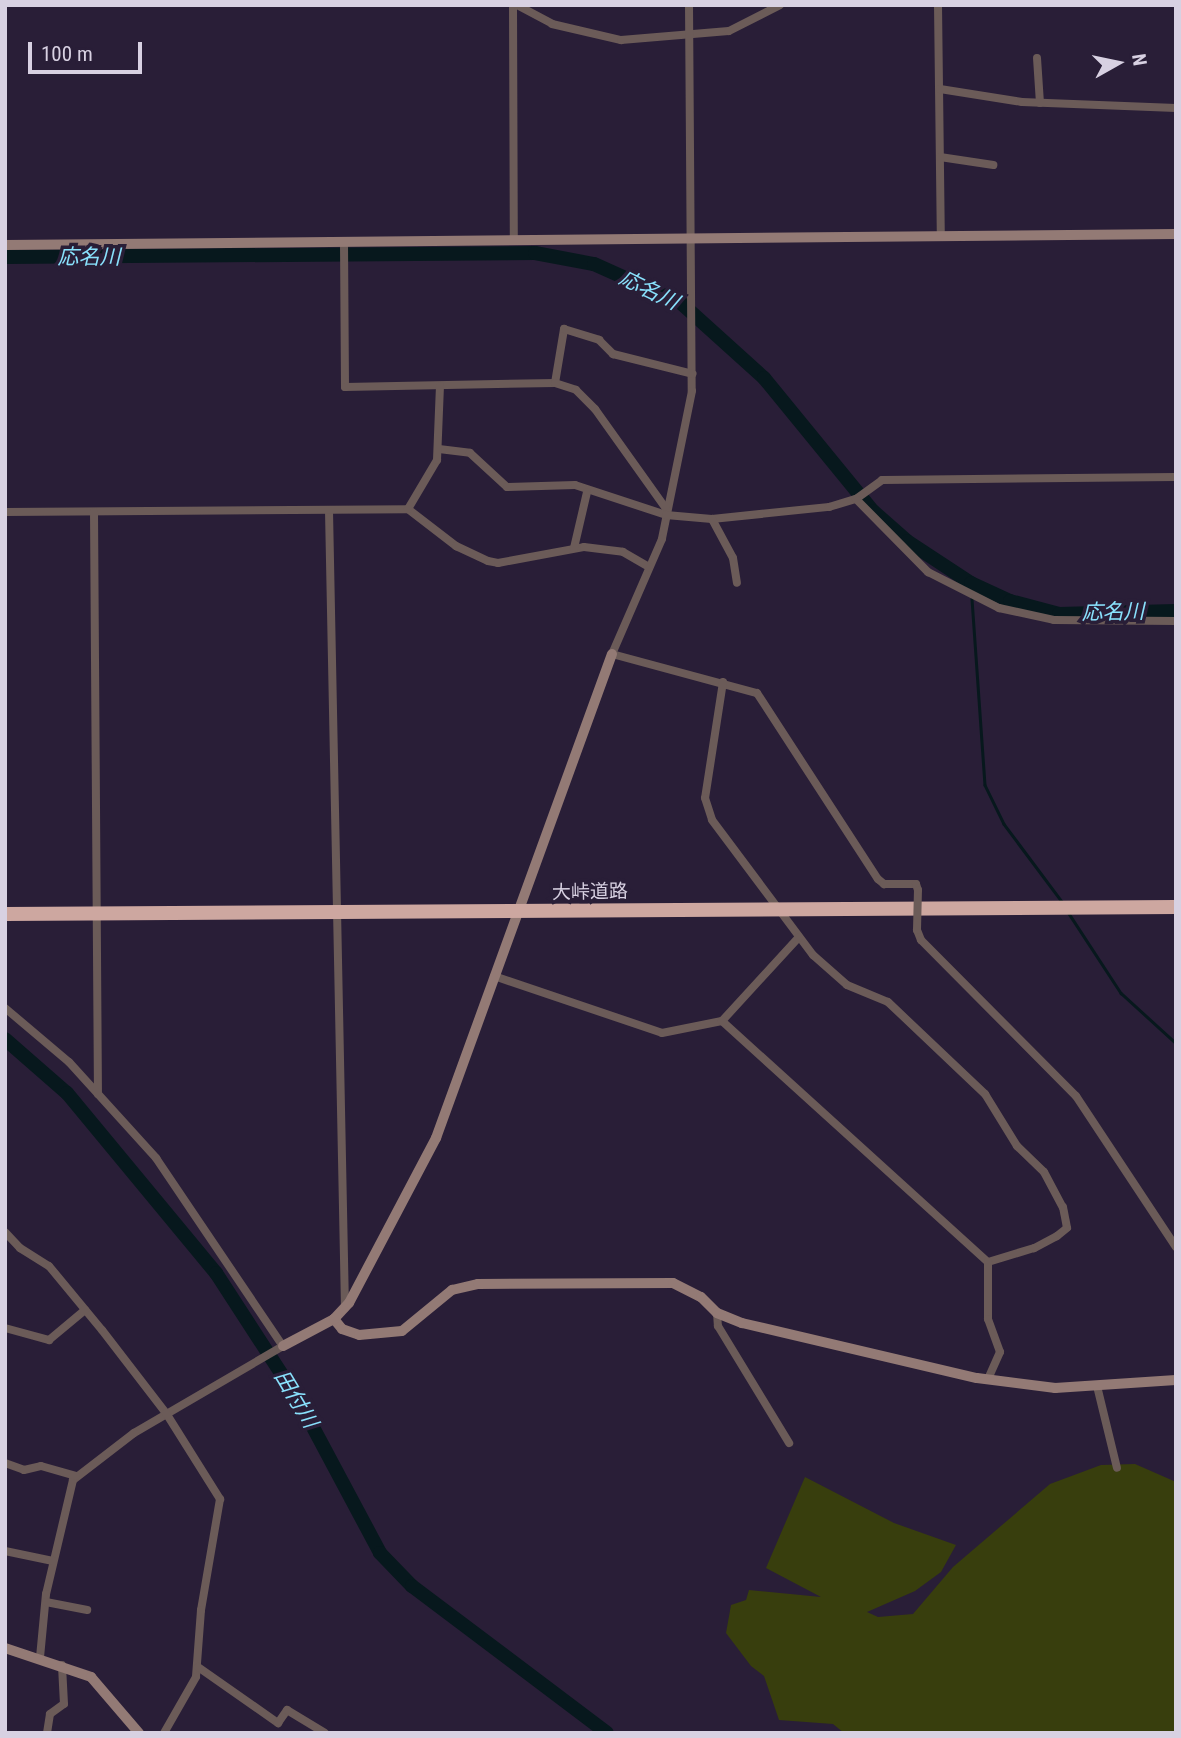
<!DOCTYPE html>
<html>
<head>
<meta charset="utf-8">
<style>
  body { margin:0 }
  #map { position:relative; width:1181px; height:1738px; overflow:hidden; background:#291e37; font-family:"Roboto Condensed","Noto Sans JP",sans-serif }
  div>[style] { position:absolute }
  .green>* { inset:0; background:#383e0d }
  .stream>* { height:2.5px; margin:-1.25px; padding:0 1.25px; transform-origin:1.25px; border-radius:1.25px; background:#07181d }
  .river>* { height:14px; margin:-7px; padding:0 7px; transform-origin:7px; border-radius:7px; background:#07181d }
  .street>* { height:8px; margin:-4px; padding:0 4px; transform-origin:4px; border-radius:4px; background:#6b5b58 }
  .secondary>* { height:10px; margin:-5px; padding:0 5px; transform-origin:5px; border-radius:5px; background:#937a75 }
  .highway>* { height:14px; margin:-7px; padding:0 7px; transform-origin:7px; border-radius:7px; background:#cda7a0 }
  .street-bridge>* { height:8px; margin:-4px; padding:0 4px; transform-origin:4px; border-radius:4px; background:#6b5b58 }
  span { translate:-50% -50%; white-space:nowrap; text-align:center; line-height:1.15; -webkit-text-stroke:7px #291e37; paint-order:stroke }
  .street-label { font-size:19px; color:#d8d1e2 }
  .water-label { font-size:21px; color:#89e2fd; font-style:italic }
  .frame { position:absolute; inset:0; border:7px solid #d8d1e2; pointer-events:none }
  .north { position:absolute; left:1083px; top:28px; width:70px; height:70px; -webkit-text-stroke:5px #291e37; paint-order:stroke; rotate:81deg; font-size:19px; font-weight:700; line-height:28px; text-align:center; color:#d8d1e2 }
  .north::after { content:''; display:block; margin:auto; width:24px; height:32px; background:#d8d1e2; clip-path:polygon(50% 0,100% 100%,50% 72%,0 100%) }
  .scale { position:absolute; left:28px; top:42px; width:114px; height:32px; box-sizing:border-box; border:4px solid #d8d1e2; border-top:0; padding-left:9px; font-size:21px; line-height:24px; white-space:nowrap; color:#d8d1e2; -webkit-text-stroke:5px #291e37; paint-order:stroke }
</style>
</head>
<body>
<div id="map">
  <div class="green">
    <div style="clip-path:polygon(1135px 1464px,1176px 1482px,1176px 1733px,844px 1733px,833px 1724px,779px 1720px,764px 1676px,751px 1666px,726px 1633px,731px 1605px,746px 1600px,749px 1590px,821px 1597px,766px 1568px,805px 1477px,894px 1523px,956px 1545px,941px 1572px,915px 1591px,867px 1612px,878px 1617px,913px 1614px,953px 1567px,1050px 1484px,1101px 1465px)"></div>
  </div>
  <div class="stream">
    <div style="left:971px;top:583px;width:9px;rotate:84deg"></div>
    <div style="left:972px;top:599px;width:186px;rotate:86deg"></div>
    <div style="left:985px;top:785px;width:43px;rotate:64deg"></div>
    <div style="left:1004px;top:824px;width:99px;rotate:53.2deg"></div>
    <div style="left:1068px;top:912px;width:97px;rotate:56.8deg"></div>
    <div style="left:1121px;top:993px;width:74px;rotate:42.3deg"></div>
  </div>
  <div class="river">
    <div style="left:5px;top:257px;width:530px;rotate:-0.43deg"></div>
    <div style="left:535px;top:253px;width:60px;rotate:10.6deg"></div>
    <div style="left:594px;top:264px;width:95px;rotate:24.1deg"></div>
    <div style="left:681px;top:303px;width:112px;rotate:42.1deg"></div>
    <div style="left:764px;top:378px;width:172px;rotate:50.7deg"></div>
    <div style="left:873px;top:511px;width:45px;rotate:41.4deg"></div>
    <div style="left:907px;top:541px;width:77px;rotate:33.3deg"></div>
    <div style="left:971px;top:583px;width:43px;rotate:24.8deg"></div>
    <div style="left:1010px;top:601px;width:51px;rotate:14.9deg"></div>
    <div style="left:1059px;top:614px;width:117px;rotate:-1.5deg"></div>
    <div style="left:5px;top:1039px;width:82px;rotate:41.1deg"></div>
    <div style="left:67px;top:1093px;width:234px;rotate:50.4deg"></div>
    <div style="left:216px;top:1273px;width:153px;rotate:57deg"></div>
    <div style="left:299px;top:1401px;width:172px;rotate:61.9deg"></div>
    <div style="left:380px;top:1553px;width:46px;rotate:45.9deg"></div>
    <div style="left:412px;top:1586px;width:244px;rotate:37deg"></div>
  </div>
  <div class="street">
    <div style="left:513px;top:5px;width:235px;rotate:89.8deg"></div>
    <div style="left:517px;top:5px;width:40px;rotate:28deg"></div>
    <div style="left:552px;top:24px;width:71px;rotate:13.1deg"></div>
    <div style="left:621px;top:40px;width:108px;rotate:-4.8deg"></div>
    <div style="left:729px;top:31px;width:57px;rotate:-27deg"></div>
    <div style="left:689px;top:5px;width:386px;rotate:89.6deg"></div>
    <div style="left:692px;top:391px;width:151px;rotate:101.5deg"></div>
    <div style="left:662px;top:539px;width:125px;rotate:113.5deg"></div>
    <div style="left:612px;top:654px;width:150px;rotate:15.1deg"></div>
    <div style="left:757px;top:693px;width:222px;rotate:57deg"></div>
    <div style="left:878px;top:879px;width:8px;rotate:40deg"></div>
    <div style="left:884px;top:884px;width:32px"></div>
    <div style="left:916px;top:884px;width:6px;rotate:72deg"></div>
    <div style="left:938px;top:5px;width:232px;rotate:89.3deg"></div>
    <div style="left:1037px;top:58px;width:45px;rotate:86.2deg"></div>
    <div style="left:940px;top:89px;width:83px;rotate:9deg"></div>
    <div style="left:1022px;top:102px;width:154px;rotate:2.2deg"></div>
    <div style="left:940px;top:157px;width:54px;rotate:8.6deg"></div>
    <div style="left:344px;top:243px;width:144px;rotate:89.6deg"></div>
    <div style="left:345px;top:387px;width:210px;rotate:-1.1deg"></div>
    <div style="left:555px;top:383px;width:55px;rotate:-80.5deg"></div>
    <div style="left:564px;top:329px;width:37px;rotate:17deg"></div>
    <div style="left:599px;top:340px;width:20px;rotate:45deg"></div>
    <div style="left:613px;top:354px;width:82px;rotate:14deg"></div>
    <div style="left:555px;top:383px;width:22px;rotate:18deg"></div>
    <div style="left:576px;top:390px;width:27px;rotate:45deg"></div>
    <div style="left:595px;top:409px;width:124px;rotate:54.5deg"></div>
    <div style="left:439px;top:449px;width:31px;rotate:7deg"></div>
    <div style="left:470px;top:453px;width:50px;rotate:42.6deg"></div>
    <div style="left:507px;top:487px;width:68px;rotate:-1.7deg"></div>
    <div style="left:575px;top:485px;width:96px;rotate:18.2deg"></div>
    <div style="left:666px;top:515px;width:46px;rotate:5deg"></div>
    <div style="left:712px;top:519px;width:118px;rotate:-5.9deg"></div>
    <div style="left:829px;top:507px;width:28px;rotate:-17deg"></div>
    <div style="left:856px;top:499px;width:32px;rotate:-36deg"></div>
    <div style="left:882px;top:480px;width:294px;rotate:-0.6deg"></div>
    <div style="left:856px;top:499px;width:103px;rotate:45.4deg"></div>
    <div style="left:928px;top:572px;width:80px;rotate:26.9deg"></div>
    <div style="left:999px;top:608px;width:56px;rotate:12.3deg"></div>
    <div style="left:1054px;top:620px;width:122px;rotate:0.5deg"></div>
    <div style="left:408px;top:509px;width:61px;rotate:37.6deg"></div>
    <div style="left:456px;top:546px;width:35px;rotate:25deg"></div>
    <div style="left:488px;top:561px;width:10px;rotate:11deg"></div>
    <div style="left:498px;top:563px;width:87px;rotate:-10.5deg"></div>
    <div style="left:584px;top:547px;width:39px;rotate:7deg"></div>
    <div style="left:623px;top:552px;width:30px;rotate:30deg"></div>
    <div style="left:329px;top:511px;width:797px;rotate:88.85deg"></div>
    <div style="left:5px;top:512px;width:403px;rotate:-0.4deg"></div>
    <div style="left:408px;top:509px;width:57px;rotate:-59.4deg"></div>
    <div style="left:437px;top:460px;width:74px;rotate:-87.7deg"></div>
    <div style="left:94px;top:512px;width:582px;rotate:89.61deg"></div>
    <div style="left:712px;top:519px;width:44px;rotate:61.7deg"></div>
    <div style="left:733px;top:558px;width:25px;rotate:81deg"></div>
    <div style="left:574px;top:548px;width:57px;rotate:-76.9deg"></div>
    <div style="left:723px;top:682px;width:117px;rotate:98.8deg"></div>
    <div style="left:705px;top:798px;width:23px;rotate:72deg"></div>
    <div style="left:712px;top:820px;width:169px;rotate:53.2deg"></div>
    <div style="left:813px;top:955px;width:45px;rotate:41.4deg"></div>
    <div style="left:847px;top:985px;width:44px;rotate:22.5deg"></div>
    <div style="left:888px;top:1002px;width:134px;rotate:43.5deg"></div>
    <div style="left:985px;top:1094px;width:61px;rotate:58.4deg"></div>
    <div style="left:1017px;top:1146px;width:37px;rotate:44deg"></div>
    <div style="left:1044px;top:1172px;width:40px;rotate:62deg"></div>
    <div style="left:1063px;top:1207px;width:21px;rotate:79deg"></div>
    <div style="left:1067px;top:1228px;width:13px;rotate:141deg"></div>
    <div style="left:1057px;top:1236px;width:26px;rotate:152deg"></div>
    <div style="left:1034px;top:1248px;width:48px;rotate:163.1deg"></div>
    <div style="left:917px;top:930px;width:11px;rotate:68deg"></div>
    <div style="left:921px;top:940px;width:220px;rotate:45.2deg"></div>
    <div style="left:1076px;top:1096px;width:181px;rotate:56.5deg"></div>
    <div style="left:494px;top:976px;width:177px;rotate:18.7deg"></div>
    <div style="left:662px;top:1033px;width:61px;rotate:-11.3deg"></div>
    <div style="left:722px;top:1021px;width:113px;rotate:-47.5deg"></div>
    <div style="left:5px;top:1008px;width:84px;rotate:40.2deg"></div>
    <div style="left:69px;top:1062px;width:130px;rotate:47.8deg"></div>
    <div style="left:156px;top:1158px;width:227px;rotate:56deg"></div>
    <div style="left:283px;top:1346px;width:173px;rotate:149.7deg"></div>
    <div style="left:134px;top:1433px;width:77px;rotate:142.4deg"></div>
    <div style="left:73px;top:1480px;width:117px;rotate:103.3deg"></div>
    <div style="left:46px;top:1594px;width:64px;rotate:95.4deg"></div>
    <div style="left:722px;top:1021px;width:359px;rotate:42.2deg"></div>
    <div style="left:5px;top:1232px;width:22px;rotate:47deg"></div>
    <div style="left:20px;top:1248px;width:34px;rotate:32deg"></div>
    <div style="left:49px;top:1266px;width:83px;rotate:50.4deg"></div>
    <div style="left:102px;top:1330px;width:105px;rotate:52.4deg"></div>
    <div style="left:166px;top:1413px;width:102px;rotate:57.9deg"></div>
    <div style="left:220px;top:1499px;width:113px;rotate:99.7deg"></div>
    <div style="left:201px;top:1610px;width:67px;rotate:94.3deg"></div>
    <div style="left:196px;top:1677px;width:64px;rotate:119.7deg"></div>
    <div style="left:988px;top:1262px;width:57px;rotate:90deg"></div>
    <div style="left:988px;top:1319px;width:35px;rotate:70deg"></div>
    <div style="left:1000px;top:1352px;width:30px;rotate:114deg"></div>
    <div style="left:717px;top:1313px;width:13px;rotate:86deg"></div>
    <div style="left:718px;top:1326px;width:137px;rotate:58.7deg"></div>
    <div style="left:5px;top:1328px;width:46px;rotate:15.3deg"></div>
    <div style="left:49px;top:1340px;width:47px;rotate:-39.8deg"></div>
    <div style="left:1097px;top:1386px;width:84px;rotate:76.3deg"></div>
    <div style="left:5px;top:1463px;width:20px;rotate:20deg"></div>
    <div style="left:24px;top:1470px;width:17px;rotate:-13deg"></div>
    <div style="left:41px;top:1466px;width:36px;rotate:16deg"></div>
    <div style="left:5px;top:1551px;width:49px;rotate:11.8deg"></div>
    <div style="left:46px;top:1602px;width:42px;rotate:11deg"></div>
    <div style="left:198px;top:1667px;width:98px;rotate:35deg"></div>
    <div style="left:278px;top:1723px;width:16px;rotate:-55deg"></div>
    <div style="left:287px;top:1710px;width:44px;rotate:31.2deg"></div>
    <div style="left:47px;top:1733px;width:19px;rotate:-81deg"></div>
    <div style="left:50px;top:1714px;width:17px;rotate:-36deg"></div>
    <div style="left:64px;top:1704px;width:39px;rotate:-93deg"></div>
  </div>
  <div class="secondary">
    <div style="left:5px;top:245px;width:1171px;rotate:-0.54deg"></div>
    <div style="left:334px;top:1319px;width:13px;rotate:51deg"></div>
    <div style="left:342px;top:1329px;width:18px;rotate:19deg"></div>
    <div style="left:359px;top:1335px;width:43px;rotate:-5.3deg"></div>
    <div style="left:402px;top:1331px;width:65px;rotate:-39.4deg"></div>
    <div style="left:452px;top:1290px;width:27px;rotate:-13deg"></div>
    <div style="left:478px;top:1284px;width:195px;rotate:-0.3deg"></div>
    <div style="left:673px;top:1283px;width:31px;rotate:27deg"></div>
    <div style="left:701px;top:1297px;width:23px;rotate:45deg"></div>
    <div style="left:717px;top:1313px;width:27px;rotate:22deg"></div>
    <div style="left:742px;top:1323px;width:241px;rotate:13.2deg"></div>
    <div style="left:977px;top:1378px;width:79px;rotate:7.3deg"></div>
    <div style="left:1055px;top:1388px;width:121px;rotate:-3.8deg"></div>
    <div style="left:283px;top:1346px;width:58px;rotate:-27.9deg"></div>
    <div style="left:334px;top:1319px;width:22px;rotate:-47deg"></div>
    <div style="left:349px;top:1303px;width:187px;rotate:-62.2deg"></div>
    <div style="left:436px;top:1138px;width:515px;rotate:-70.02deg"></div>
    <div style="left:5px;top:1648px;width:91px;rotate:18.6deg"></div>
    <div style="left:91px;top:1677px;width:74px;rotate:49.4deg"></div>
  </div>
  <div class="highway">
    <div style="left:5px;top:914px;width:1171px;rotate:-0.34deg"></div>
  </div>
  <div class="street-bridge">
    <div style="left:917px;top:930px;width:40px;rotate:-88.6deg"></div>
  </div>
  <div class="street-label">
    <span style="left:590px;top:892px;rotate:-1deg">大峠道路</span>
  </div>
  <div class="water-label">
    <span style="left:89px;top:257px">応名川</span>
    <span style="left:649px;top:290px;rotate:26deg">応名川</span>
    <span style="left:1113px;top:612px;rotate:-1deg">応名川</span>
    <span style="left:296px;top:1399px;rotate:59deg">田付川</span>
  </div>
  <div class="frame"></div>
  <div class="north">N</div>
  <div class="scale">100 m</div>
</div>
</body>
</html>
